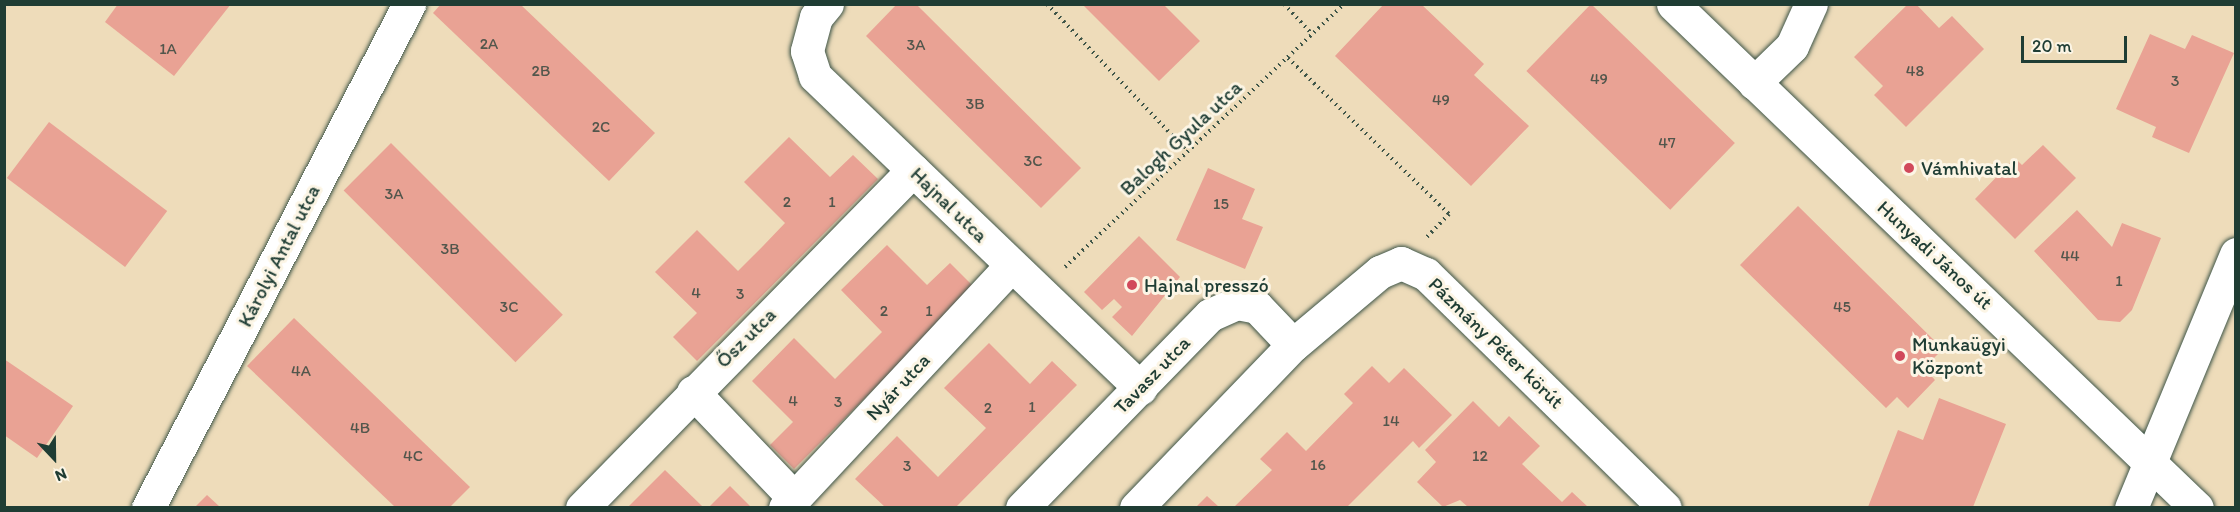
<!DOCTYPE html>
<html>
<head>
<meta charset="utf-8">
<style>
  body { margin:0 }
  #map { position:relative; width:2240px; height:512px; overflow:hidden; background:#eedcba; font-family:Itim,sans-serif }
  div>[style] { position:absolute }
  .building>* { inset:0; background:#e9a294; transform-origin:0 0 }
  .path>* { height:4px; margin-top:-2px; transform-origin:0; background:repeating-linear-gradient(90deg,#3e5548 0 1.5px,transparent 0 6px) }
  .roads { filter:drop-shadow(0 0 2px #3e5548) drop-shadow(0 0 2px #3e5548) }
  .minor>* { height:33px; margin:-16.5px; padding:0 16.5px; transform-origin:16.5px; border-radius:16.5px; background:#fff }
  .dots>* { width:16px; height:16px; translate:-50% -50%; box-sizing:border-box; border:3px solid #fcf5e5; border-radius:50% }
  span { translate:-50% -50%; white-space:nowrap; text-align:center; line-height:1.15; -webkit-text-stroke:6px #fcf5e5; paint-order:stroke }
  .number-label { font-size:16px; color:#52564c }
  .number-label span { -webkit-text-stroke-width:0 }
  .street-label { font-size:20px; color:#1f3d34 }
  .poi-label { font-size:20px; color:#1f3d34 }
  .left { translate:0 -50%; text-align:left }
  .frame { position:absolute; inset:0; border:6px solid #1f3d34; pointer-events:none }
  .north { position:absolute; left:24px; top:428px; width:60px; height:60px; -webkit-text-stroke:4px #fcf5e5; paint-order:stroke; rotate:158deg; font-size:16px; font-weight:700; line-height:24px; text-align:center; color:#1f3d34 }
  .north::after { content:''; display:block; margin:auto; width:21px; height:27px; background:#1f3d34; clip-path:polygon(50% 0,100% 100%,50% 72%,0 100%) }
  .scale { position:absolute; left:2021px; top:36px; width:106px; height:27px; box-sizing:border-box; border:3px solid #1f3d34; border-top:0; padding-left:8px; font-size:18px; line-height:21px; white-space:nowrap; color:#1f3d34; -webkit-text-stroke:4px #fcf5e5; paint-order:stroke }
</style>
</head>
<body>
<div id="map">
  <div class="building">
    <div style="clip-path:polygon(118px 4px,231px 4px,174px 76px,105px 22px)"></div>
    <div style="clip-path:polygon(441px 4px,520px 4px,655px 133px,609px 181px,433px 13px)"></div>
    <div style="clip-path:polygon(897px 4px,916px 4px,1081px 168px,1041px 208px,866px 36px)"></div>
    <div style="clip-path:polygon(1082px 4px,1163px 4px,1200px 41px,1159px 81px)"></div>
    <div style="clip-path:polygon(1384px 4px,1421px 4px,1484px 64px,1474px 75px,1529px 126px,1471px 186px,1335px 56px)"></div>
    <div style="left:1591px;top:4px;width:200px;height:93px;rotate:44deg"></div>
    <div style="clip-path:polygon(1908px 4px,1916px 4px,1939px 28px,1952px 16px,1984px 49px,1906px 127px,1874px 95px,1883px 86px,1854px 57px)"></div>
    <div style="clip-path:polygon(2150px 34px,2185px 49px,2192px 35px,2234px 53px,2189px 153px,2152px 137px,2156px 127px,2116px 109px)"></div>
    <div style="left:49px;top:122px;width:148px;height:70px;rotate:37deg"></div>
    <div style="clip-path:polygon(789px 137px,830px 177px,853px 155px,878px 179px,697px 361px,673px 337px,697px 313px,655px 272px,697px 230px,738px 271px,763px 246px,785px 223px,744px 182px)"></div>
    <div style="left:391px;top:143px;width:243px;height:67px;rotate:45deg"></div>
    <div style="clip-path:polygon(2043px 145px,2076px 178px,2015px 239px,1975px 199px,2015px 158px,2022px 165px)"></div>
    <div style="clip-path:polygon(1208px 168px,1255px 189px,1242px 219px,1263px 227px,1245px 269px,1176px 240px)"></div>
    <div style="clip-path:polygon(1798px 206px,1943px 349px,1924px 368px,1935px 380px,1908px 408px,1897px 397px,1886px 408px,1740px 265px)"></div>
    <div style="clip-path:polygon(2077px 210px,2112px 247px,2122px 223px,2161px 238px,2132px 310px,2120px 322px,2098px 320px,2034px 251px)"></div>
    <div style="clip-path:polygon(1139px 236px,1180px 277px,1132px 336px,1112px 317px,1122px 307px,1114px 299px,1102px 310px,1084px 292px)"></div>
    <div style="clip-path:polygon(887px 245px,927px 285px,950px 263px,975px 288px,794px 469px,770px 445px,793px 422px,752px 381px,794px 338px,835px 379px,882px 332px,841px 290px)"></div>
    <div style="clip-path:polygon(294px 318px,470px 487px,450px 507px,395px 507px,247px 366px)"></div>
    <div style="clip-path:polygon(989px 343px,1030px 384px,1052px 361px,1077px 385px,956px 507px,885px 507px,855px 479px,897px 436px,938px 477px,986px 428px,944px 388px)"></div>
    <div style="clip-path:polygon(4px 359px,73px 406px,37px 458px,4px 435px)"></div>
    <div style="clip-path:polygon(1372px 366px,1389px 383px,1404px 368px,1452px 415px,1419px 448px,1413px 441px,1347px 507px,1234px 507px,1272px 470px,1260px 459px,1287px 432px,1306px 451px,1353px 403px,1344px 394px)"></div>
    <div style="clip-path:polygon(1939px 398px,2006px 424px,1973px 507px,1868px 507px,1898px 430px,1923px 440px)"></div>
    <div style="clip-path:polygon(1473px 401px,1499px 427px,1509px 416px,1540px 446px,1522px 464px,1562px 502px,1572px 492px,1588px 507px,1468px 507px,1460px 500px,1443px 507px,1417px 482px,1436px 462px,1425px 450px)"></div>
    <div style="clip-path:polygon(665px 470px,703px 507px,628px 507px)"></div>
    <div style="clip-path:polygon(730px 486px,751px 507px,709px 507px)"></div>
    <div style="clip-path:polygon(207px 495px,220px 507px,195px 507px)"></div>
    <div style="clip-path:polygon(1207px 496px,1219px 507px,1196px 507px)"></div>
  </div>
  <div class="path">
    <div style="left:1047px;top:4px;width:204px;rotate:46.4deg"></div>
    <div style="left:1284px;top:4px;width:42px;rotate:46.9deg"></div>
    <div style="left:1288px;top:58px;width:224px;rotate:44.1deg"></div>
    <div style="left:1449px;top:214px;width:32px;rotate:134deg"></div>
    <div style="left:1065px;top:267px;width:383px;rotate:-43.3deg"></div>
    <div style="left:1401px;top:508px;width:2px"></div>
  </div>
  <div class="roads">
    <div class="minor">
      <div style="left:827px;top:4px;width:17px;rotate:130deg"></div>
      <div style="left:816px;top:17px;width:35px;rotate:105deg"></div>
      <div style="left:807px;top:51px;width:26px;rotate:72deg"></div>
      <div style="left:815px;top:76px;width:451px;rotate:43.8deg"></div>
      <div style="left:1673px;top:4px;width:727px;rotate:43.89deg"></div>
      <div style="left:1754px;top:83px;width:53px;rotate:-44.2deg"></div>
      <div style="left:1792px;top:46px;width:46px;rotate:-65.7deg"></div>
      <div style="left:693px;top:392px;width:146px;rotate:46.4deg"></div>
      <div style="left:148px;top:508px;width:568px;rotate:-62.62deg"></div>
      <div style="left:582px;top:508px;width:473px;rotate:-45.6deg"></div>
      <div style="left:785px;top:508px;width:331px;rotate:-47deg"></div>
      <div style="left:1022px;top:508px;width:269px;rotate:-45.8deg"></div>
      <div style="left:1210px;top:315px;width:30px;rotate:-24deg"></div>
      <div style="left:1237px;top:303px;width:20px;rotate:11deg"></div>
      <div style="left:1257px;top:307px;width:52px;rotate:46.5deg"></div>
      <div style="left:1136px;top:508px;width:226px;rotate:-46.1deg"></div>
      <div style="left:1293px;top:345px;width:114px;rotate:-40deg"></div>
      <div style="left:1380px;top:272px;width:23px;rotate:-23deg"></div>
      <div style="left:1401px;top:263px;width:27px;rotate:24deg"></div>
      <div style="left:1426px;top:274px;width:334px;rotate:44.4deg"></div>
      <div style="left:2131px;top:508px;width:275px;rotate:-67.5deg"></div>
    </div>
  </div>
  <div class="dots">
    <div style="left:1909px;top:168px;background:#d1495b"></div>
    <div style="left:1132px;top:285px;background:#d1495b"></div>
    <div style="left:1900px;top:356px;background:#d1495b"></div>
  </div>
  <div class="number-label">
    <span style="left:489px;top:44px">2A</span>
    <span style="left:916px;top:45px">3A</span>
    <span style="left:168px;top:49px">1A</span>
    <span style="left:541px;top:71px">2B</span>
    <span style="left:1915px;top:71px">48</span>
    <span style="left:1599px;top:79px">49</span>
    <span style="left:2175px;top:81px">3</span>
    <span style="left:1441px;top:100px">49</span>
    <span style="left:975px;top:104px">3B</span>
    <span style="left:601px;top:127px">2C</span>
    <span style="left:1667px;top:143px">47</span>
    <span style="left:1033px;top:161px">3C</span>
    <span style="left:394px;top:194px">3A</span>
    <span style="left:787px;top:202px">2</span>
    <span style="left:832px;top:202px">1</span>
    <span style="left:1221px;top:204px">15</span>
    <span style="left:450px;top:249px">3B</span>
    <span style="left:2070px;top:256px">44</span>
    <span style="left:2119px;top:281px">1</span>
    <span style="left:696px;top:293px">4</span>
    <span style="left:740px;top:294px">3</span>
    <span style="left:509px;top:307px">3C</span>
    <span style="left:1842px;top:307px">45</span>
    <span style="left:884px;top:311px">2</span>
    <span style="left:929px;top:311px">1</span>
    <span style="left:301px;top:371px">4A</span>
    <span style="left:793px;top:401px">4</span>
    <span style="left:838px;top:402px">3</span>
    <span style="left:1032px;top:407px">1</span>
    <span style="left:988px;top:408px">2</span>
    <span style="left:1391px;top:421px">14</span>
    <span style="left:360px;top:428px">4B</span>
    <span style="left:413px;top:456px">4C</span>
    <span style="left:1480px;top:456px">12</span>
    <span style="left:1318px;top:465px">16</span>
    <span style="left:907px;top:466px">3</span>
  </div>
  <div class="street-label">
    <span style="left:1181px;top:138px;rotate:-43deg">Balogh Gyula utca</span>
    <span style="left:949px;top:205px;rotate:44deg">Hajnal utca</span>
    <span style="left:1935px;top:255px;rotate:43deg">Hunyadi János út</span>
    <span style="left:279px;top:256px;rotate:-63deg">Károlyi Antal utca</span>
    <span style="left:746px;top:338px;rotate:-45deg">Ősz utca</span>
    <span style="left:1496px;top:343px;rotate:44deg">Pázmány Péter körút</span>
    <span style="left:1152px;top:375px;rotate:-46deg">Tavasz utca</span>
    <span style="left:898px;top:387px;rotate:-47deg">Nyár utca</span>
  </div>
  <div class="poi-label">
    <span class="left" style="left:1921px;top:168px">Vámhivatal</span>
    <span class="left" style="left:1144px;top:285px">Hajnal presszó</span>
    <span class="left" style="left:1912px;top:356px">Munkaügyi<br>Központ</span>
  </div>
  <div class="frame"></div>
  <div class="north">N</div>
  <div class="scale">20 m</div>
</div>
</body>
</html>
